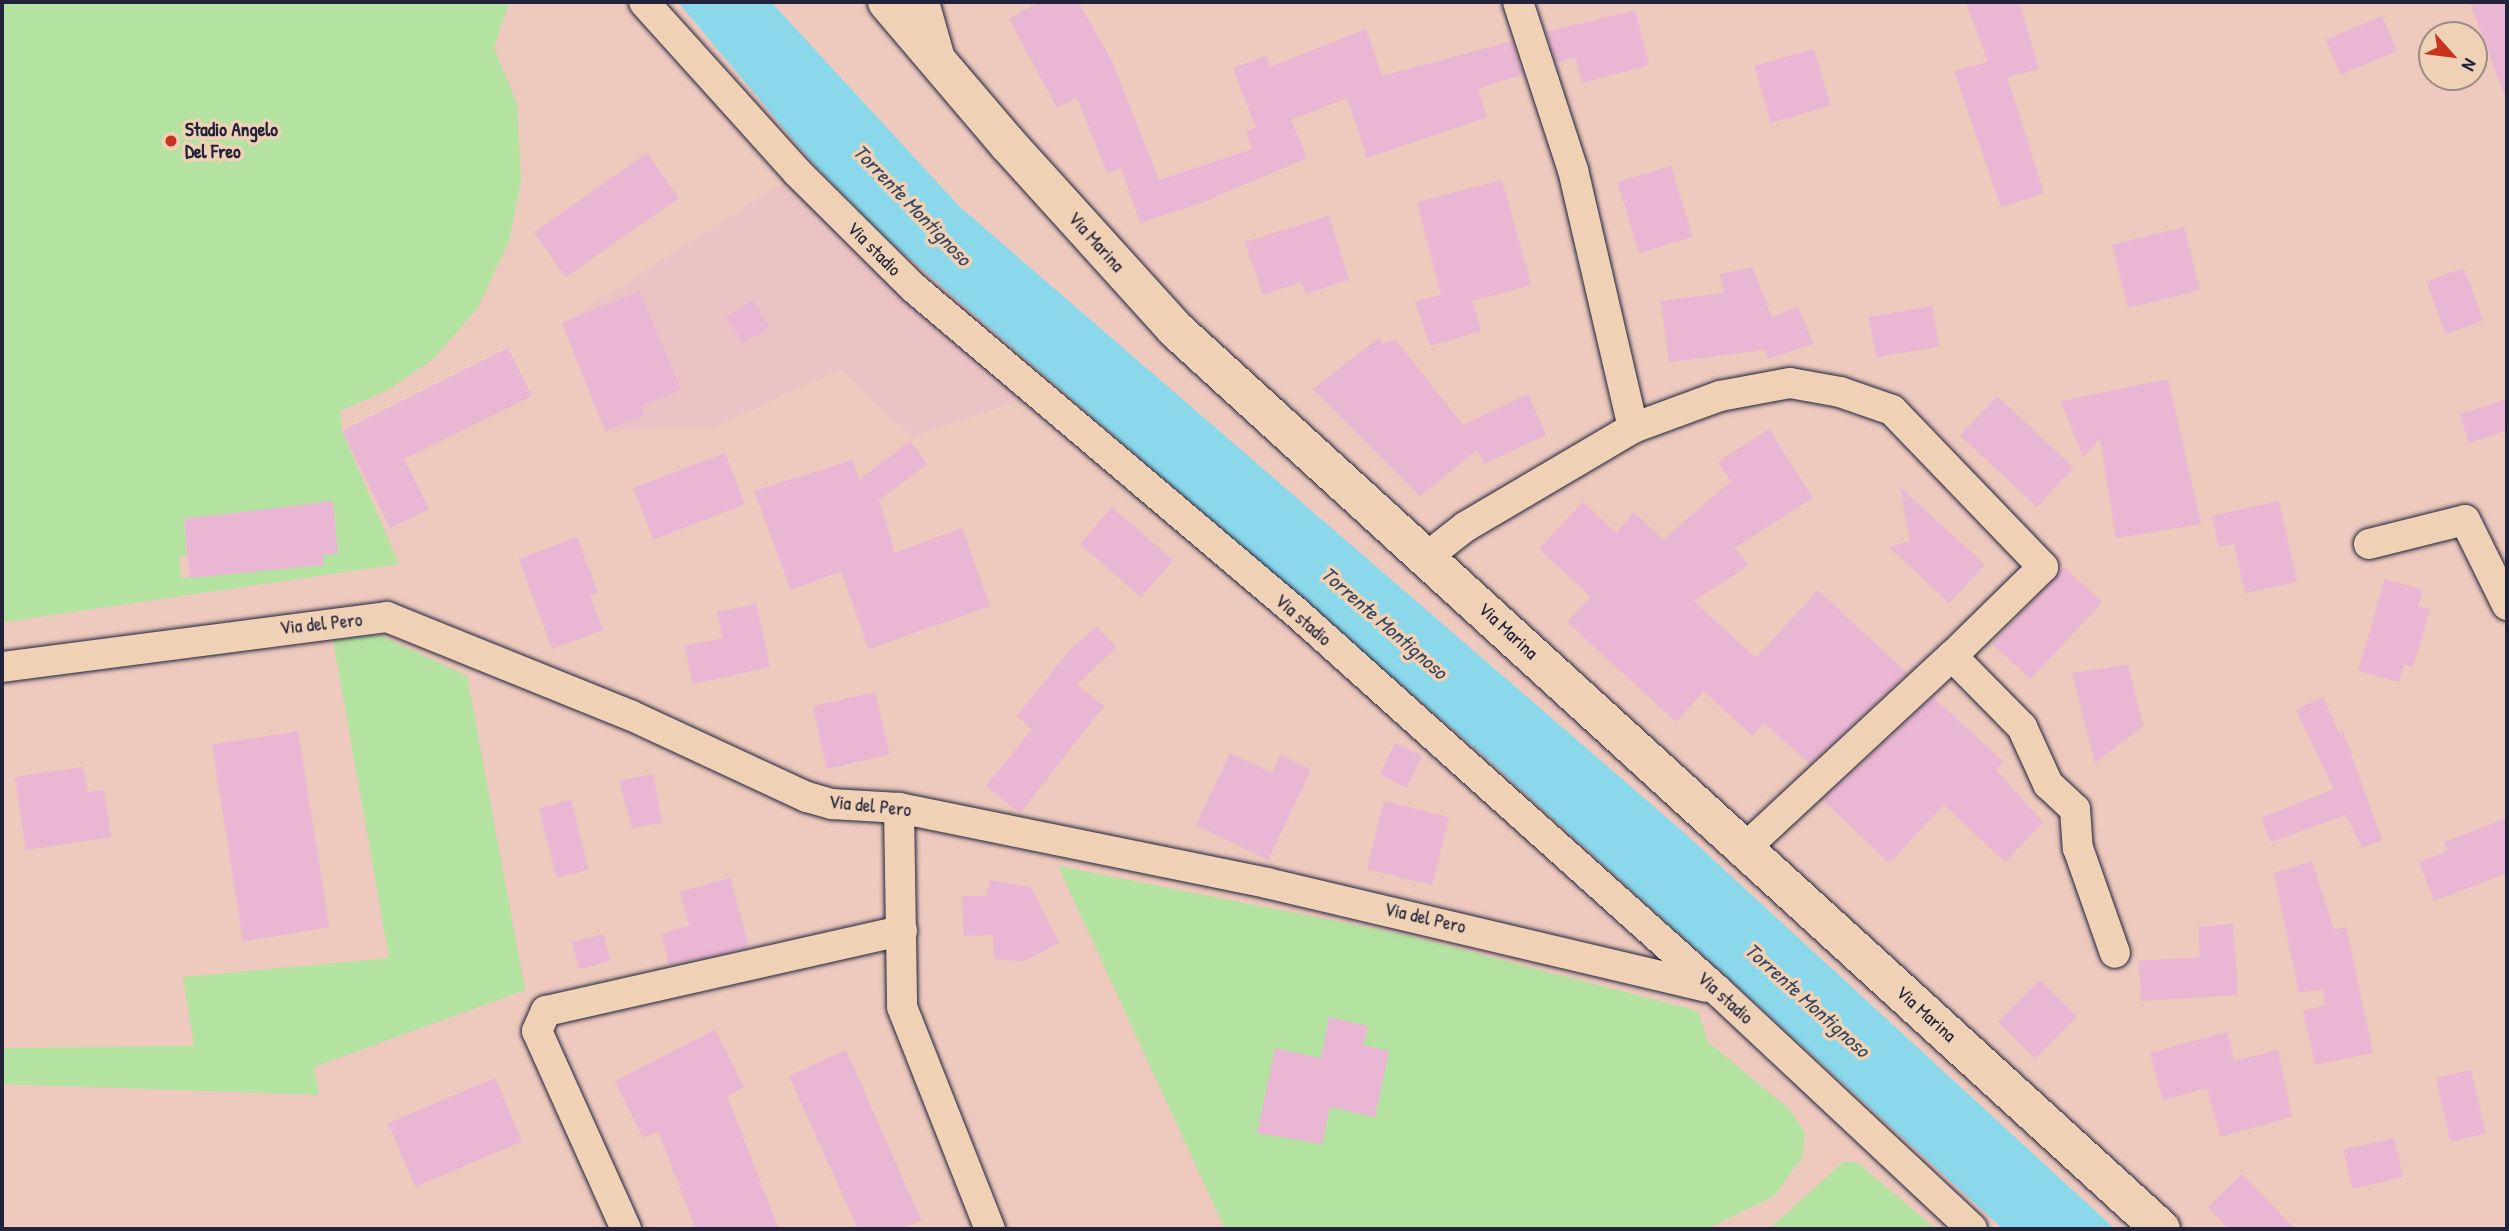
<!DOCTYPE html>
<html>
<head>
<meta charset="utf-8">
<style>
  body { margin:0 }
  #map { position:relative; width:2509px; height:1231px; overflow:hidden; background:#edc9be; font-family:"Patrick Hand",sans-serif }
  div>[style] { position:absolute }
  .built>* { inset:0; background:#ecc3c4 }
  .green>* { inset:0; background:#b4e2a1 }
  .water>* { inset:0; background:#8bd8eb }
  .building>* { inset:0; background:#e9b6d3; transform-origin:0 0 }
  .roads { filter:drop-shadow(0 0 2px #22223b) drop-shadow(0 0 2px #22223b) }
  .minor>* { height:30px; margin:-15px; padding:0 15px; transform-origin:15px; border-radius:15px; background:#efd1b5 }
  .secondary>* { height:38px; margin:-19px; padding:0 19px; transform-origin:19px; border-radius:19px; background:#efd1b5 }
  .dots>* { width:19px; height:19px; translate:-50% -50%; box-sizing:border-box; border:4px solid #efd1b5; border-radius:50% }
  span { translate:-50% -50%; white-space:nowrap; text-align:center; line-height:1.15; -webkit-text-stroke:7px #efd1b5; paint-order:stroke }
  .poi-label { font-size:19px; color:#22223b; font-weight:700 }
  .left { translate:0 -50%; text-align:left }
  .street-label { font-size:19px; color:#22223b }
  .water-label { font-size:21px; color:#37465e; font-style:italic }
  .frame { position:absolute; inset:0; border:4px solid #22223b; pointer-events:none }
  .north { position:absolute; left:2418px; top:21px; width:70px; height:70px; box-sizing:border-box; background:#efd1b5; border:2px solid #9d8b84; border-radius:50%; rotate:118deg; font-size:19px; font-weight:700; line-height:28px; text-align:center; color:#22223b }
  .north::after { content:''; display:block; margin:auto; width:24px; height:32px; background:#c8321e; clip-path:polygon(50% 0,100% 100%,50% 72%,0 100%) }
</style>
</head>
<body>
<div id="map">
  <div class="built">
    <div style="clip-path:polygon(evenodd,787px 180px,1027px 398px,912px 437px,841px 369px,715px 427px,605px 431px,644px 415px,641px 406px,681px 390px,640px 291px,562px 324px,787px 180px,753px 301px,770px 327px,744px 345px,726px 318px,753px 301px)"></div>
  </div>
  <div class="green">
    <div style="clip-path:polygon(evenodd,2px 2px,509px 2px,494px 48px,517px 103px,521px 181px,509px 241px,477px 309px,432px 360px,388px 390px,340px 411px,342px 431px,399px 564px,6px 622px,2px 617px,2px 2px,325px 502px,338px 553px,323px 555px,323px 565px,181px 578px,179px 557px,187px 556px,184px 518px,228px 514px,281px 522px,280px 507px,325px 502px)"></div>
    <div style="clip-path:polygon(380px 635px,467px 676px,525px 990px,314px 1067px,319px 1095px,2px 1084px,2px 1048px,194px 1046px,183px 977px,389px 958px,333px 640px)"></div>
    <div style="clip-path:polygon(1058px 866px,1406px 935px,1698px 1011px,1708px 1042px,1789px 1109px,1805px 1133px,1802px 1157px,1774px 1196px,1707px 1229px,1225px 1229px)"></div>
    <div style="clip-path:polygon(1843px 1162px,1856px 1162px,1865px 1169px,1936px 1229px,1769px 1229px)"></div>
  </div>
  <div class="water">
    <div style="clip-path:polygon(678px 2px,771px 2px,960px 207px,1681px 830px,2115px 1229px,2003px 1229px,1494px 765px,888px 240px,816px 167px)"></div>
  </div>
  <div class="building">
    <div style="clip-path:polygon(1039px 2px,1078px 2px,1111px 59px,1159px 180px,1252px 149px,1246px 131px,1256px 128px,1233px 68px,1266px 56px,1270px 67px,1366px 29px,1382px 76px,1513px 41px,1523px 74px,1478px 89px,1487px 117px,1367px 158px,1347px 98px,1291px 120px,1307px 158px,1201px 203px,1140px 223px,1121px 168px,1107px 173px,1077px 97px,1057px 108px,1009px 19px)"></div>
    <div style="clip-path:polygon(1966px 2px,2019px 2px,2039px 69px,2007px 77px,2044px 193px,2001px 207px,1954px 71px,1988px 62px)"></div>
    <div style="clip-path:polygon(2470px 2px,2507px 2px,2507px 94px,2504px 94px)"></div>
    <div style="clip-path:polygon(1635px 10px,1649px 65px,1582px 83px,1575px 57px,1556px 63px,1546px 32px)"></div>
    <div style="left:2382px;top:16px;width:38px;height:61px;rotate:67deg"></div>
    <div style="left:1814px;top:49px;width:59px;height:62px;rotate:74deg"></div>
    <div style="left:647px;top:153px;width:55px;height:138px;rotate:55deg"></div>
    <div style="left:1671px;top:166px;width:74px;height:56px;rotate:73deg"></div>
    <div style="clip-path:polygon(1502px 180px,1531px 285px,1472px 301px,1481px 331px,1430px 346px,1415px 302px,1441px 295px,1417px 202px)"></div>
    <div style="clip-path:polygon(1329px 216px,1349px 280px,1306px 294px,1301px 282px,1263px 295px,1245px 242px)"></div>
    <div style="left:2184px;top:227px;width:65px;height:74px;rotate:76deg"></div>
    <div style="clip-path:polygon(1752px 267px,1772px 318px,1798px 306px,1813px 344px,1768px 359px,1765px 350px,1669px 362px,1661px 301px,1724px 293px,1720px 274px)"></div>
    <div style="left:2464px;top:268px;width:56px;height:40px;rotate:70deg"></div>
    <div style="clip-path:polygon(640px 291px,681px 390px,641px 406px,644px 415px,605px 431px,562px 323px)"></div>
    <div style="left:753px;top:300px;width:32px;height:32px;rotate:58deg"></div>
    <div style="left:1932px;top:306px;width:41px;height:64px;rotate:80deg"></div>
    <div style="clip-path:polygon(1379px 338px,1382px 344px,1395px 339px,1463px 425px,1528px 394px,1546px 435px,1484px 464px,1477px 450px,1420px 496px,1313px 389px)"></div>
    <div style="clip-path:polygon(508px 348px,532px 396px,404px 459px,429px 509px,390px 528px,342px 431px)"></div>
    <div style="clip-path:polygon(2168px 379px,2201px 524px,2116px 538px,2100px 438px,2083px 457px,2061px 401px)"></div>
    <div style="left:1997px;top:396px;width:105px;height:54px;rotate:43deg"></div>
    <div style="clip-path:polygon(2507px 399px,2507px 430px,2469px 443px,2460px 414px)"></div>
    <div style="clip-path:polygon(1769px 429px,1813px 498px,1734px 548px,1749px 565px,1694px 601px,1756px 658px,1818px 590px,1907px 673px,1810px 764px,1764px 723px,1752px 736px,1704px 691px,1676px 722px,1567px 622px,1591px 597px,1539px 549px,1583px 502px,1616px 533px,1634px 512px,1663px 540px,1731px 481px,1718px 462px)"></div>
    <div style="clip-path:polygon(910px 441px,927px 464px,879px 500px,895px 553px,962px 528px,990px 606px,869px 649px,841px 571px,791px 590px,754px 491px,853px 460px,859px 480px)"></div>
    <div style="left:725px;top:453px;width:55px;height:98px;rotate:69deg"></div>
    <div style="clip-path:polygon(1900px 487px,1985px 565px,1949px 603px,1889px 547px,1910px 541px)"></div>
    <div style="clip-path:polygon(333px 501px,338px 553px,323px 555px,324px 565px,190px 578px,184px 519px)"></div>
    <div style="clip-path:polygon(2279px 501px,2297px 582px,2245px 593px,2234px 544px,2219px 547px,2212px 516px)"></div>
    <div style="left:1112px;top:507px;width:81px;height:49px;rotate:41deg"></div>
    <div style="clip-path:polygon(577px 537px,598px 593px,590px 595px,603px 630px,552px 649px,519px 559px)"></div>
    <div style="left:2064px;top:567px;width:52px;height:105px;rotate:43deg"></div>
    <div style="clip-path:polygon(2385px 579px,2423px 590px,2418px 606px,2430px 609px,2413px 667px,2404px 664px,2399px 682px,2358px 671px)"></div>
    <div style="clip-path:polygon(756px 604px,770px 667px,693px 684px,685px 646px,723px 638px,717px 612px)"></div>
    <div style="clip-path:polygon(1096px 626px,1116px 647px,1077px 685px,1104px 706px,1020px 813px,986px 786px,1035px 725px,1031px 729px,1017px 716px,1068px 652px)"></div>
    <div style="clip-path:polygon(2128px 665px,2143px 726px,2095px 763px,2072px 673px)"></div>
    <div style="left:875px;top:692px;width:64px;height:64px;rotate:77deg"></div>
    <div style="clip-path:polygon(1933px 697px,2004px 762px,1996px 770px,2043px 822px,2005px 862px,1944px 805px,1889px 863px,1823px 800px)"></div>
    <div style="clip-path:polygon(2323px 697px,2340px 735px,2342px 729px,2382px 840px,2362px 848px,2346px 815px,2271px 842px,2261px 818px,2334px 789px,2296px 710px)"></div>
    <div style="left:298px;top:731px;width:199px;height:87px;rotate:81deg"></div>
    <div style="left:1395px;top:743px;width:30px;height:35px;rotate:26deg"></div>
    <div style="clip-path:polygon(1230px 753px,1272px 773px,1280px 755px,1311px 770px,1268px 860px,1196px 825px)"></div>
    <div style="clip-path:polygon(83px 767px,87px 792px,104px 790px,111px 837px,26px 850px,15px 777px)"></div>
    <div style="clip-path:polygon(653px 774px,662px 823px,632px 828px,619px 781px)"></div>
    <div style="left:571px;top:800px;width:72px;height:33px;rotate:76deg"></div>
    <div style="left:1384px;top:801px;width:67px;height:70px;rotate:14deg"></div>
    <div style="clip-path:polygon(2507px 818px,2507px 873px,2434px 901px,2419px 862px,2448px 851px,2444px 842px)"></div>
    <div style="clip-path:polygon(2312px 861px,2334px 930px,2346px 927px,2373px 1053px,2315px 1065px,2303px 1011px,2325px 1005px,2323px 990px,2299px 992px,2274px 873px)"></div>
    <div style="clip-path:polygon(730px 878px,749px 947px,669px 965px,661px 934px,689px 926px,680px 892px)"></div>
    <div style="clip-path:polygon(990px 880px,1031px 887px,1059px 943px,1024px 961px,994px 959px,993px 935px,964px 936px,962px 896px,986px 896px)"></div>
    <div style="clip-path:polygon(2233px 924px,2238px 995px,2141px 1001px,2139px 961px,2200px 957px,2198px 927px)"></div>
    <div style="left:603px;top:934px;width:28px;height:32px;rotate:75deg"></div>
    <div style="left:2040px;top:980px;width:52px;height:59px;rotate:45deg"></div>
    <div style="clip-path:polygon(1329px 1017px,1368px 1026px,1363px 1045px,1389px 1051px,1375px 1117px,1330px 1107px,1322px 1144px,1257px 1133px,1275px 1048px,1321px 1058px)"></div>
    <div style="clip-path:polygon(715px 1030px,744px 1087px,727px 1096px,779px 1229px,696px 1229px,658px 1131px,643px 1138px,615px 1081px)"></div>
    <div style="clip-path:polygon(2227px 1032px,2234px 1061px,2278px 1050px,2292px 1117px,2220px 1137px,2207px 1088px,2163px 1100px,2150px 1053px)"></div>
    <div style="clip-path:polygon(846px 1050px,921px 1220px,900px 1229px,858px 1229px,789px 1076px)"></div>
    <div style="left:2471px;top:1070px;width:65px;height:36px;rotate:77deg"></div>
    <div style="left:495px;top:1078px;width:69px;height:116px;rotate:67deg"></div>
    <div style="left:2394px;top:1138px;width:40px;height:52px;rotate:77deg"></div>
    <div style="clip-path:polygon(2242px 1174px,2295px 1229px,2229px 1229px,2208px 1207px)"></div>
  </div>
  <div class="roads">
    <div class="minor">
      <div style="left:644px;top:2px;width:229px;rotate:48deg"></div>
      <div style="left:797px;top:172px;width:166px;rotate:44.8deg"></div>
      <div style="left:915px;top:289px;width:499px;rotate:40.3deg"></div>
      <div style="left:1296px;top:612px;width:566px;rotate:41.92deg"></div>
      <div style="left:1717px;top:990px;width:349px;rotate:43.1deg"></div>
      <div style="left:924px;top:2px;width:62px;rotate:74.2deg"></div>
      <div style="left:1518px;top:2px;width:177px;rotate:71.9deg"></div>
      <div style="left:1573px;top:170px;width:265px;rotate:76.9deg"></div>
      <div style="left:2369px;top:544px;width:99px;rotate:-14deg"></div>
      <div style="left:2465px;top:520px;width:95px;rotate:63.7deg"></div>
      <div style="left:1428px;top:556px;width:47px;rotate:-38.1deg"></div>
      <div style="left:1465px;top:527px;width:195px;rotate:-30.5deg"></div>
      <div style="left:1633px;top:428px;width:93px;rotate:-20.2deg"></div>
      <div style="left:1720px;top:396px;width:71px;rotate:-10.5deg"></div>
      <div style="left:1790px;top:383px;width:51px;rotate:10.2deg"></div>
      <div style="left:1840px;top:392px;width:55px;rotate:19.1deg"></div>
      <div style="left:1892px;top:410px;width:218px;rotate:46.1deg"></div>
      <div style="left:2043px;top:567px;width:127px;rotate:135.6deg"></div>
      <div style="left:1952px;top:656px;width:100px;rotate:45.4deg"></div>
      <div style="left:2022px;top:727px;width:63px;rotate:65.5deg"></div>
      <div style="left:2048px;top:784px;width:37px;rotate:43deg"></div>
      <div style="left:2075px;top:809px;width:39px;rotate:86deg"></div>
      <div style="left:2078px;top:848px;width:111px;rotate:70.6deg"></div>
      <div style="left:2px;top:667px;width:388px;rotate:-7.4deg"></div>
      <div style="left:387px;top:617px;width:262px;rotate:22deg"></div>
      <div style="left:630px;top:715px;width:195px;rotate:24.9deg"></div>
      <div style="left:807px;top:797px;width:26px;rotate:16deg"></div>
      <div style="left:832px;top:804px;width:67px;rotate:3.4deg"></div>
      <div style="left:899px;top:808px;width:376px;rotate:11.5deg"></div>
      <div style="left:1267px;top:883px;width:452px;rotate:13.3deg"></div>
      <div style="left:899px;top:808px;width:199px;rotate:89.1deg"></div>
      <div style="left:902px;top:1007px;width:239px;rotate:68.4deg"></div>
      <div style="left:1743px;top:850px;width:285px;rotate:-42.9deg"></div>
      <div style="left:626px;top:1229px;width:217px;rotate:-114.2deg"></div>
      <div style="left:537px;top:1031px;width:22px;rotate:-66deg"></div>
      <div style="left:546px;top:1011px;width:365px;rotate:-12.7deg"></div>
    </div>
    <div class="secondary">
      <div style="left:887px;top:2px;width:187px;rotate:49.6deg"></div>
      <div style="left:1008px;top:144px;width:249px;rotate:47.9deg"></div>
      <div style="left:1175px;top:329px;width:1335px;rotate:42.39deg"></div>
    </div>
  </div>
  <div class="dots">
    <div style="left:171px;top:141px;background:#c8321e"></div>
  </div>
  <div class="poi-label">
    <span class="left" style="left:185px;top:141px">Stadio Angelo<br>Del Freo</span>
  </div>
  <div class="street-label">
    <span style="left:1096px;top:242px;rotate:48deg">Via Marina</span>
    <span style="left:874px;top:249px;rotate:45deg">Via stadio</span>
    <span style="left:1303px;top:620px;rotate:41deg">Via stadio</span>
    <span style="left:321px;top:624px;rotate:-6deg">Via del Pero</span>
    <span style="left:1508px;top:631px;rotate:43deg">Via Marina</span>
    <span style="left:870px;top:806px;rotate:6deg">Via del Pero</span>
    <span style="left:1425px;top:918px;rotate:13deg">Via del Pero</span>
    <span style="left:1725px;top:998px;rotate:42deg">Via stadio</span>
    <span style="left:1926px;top:1014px;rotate:42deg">Via Marina</span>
  </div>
  <div class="water-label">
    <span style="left:912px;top:205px;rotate:46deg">Torrente Montignoso</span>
    <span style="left:1384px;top:623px;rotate:41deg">Torrente Montignoso</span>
    <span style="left:1807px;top:1000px;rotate:42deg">Torrente Montignoso</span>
  </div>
  <div class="frame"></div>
  <div class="north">N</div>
</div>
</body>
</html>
